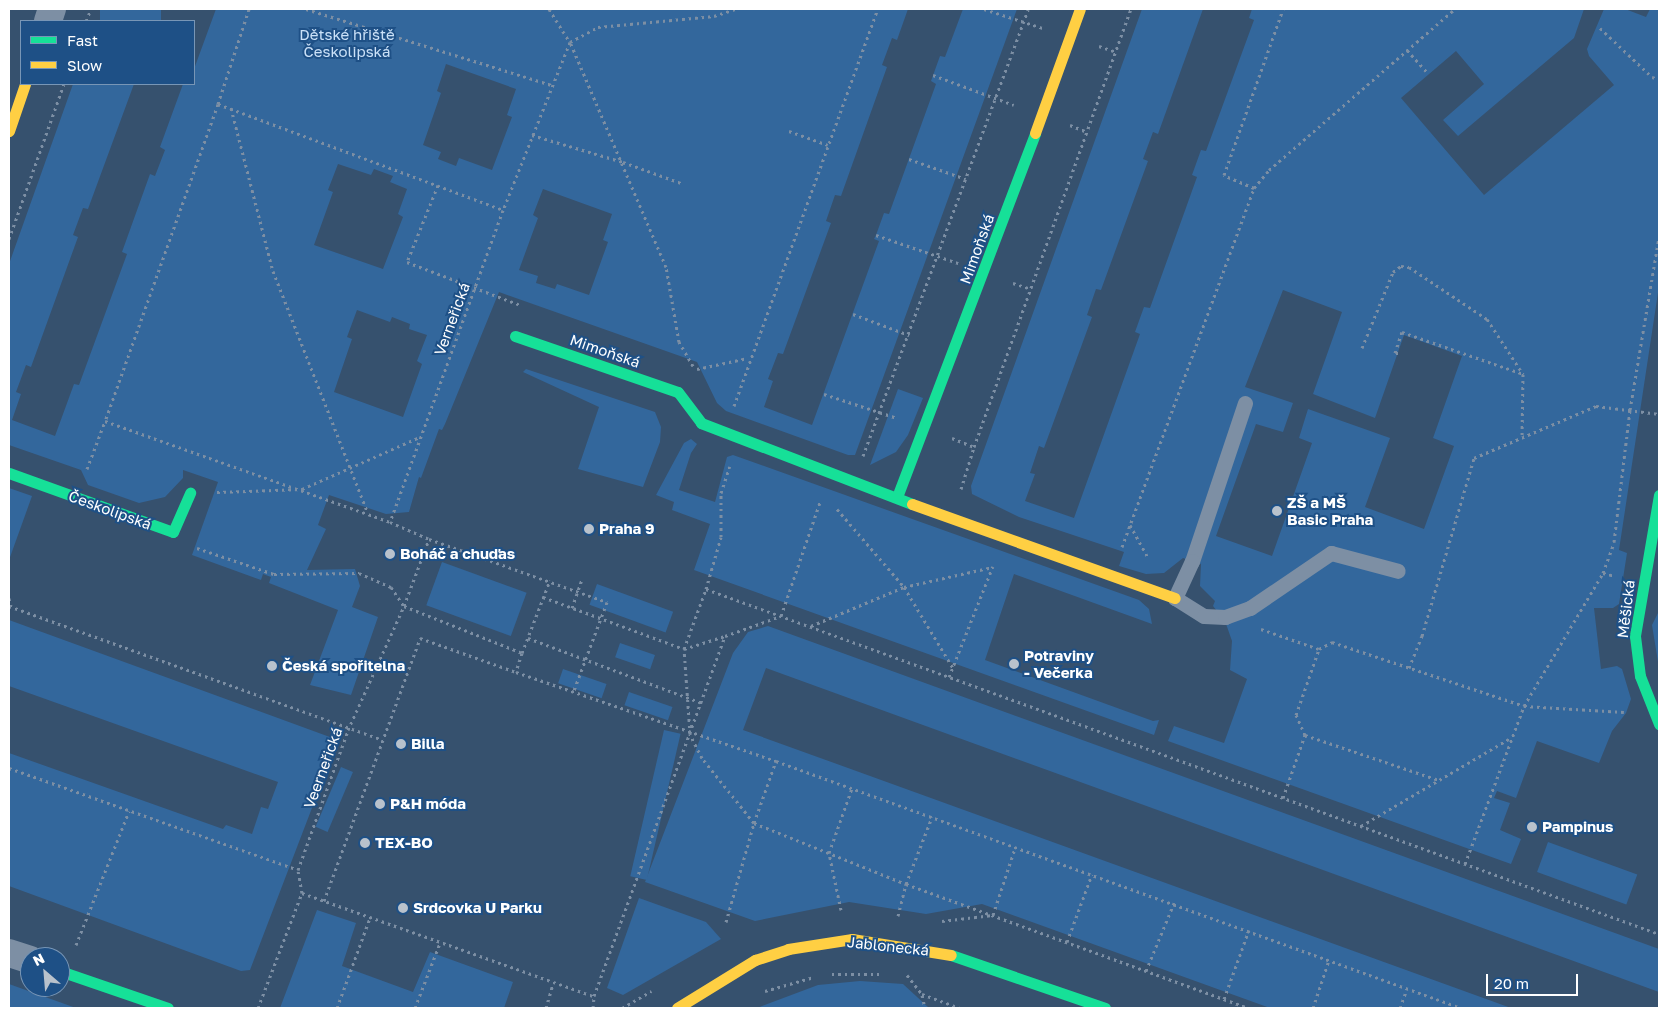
<!DOCTYPE html>
<html>
<head>
<meta charset="utf-8">
<style>
  body { margin:0 }
  #map { position:relative; width:1668px; height:1017px; overflow:hidden; background:#36516e; font-family:"Golos Text",sans-serif }
  div>[style] { position:absolute }
  .green>* { inset:0; background:#33679c; transform-origin:0 0 }
  .path>* { height:3px; margin-top:-1.5px; transform-origin:0; background:repeating-linear-gradient(90deg,#7d8fa4 0 2.5px,transparent 0 6.5px) }
  .lane>* { height:15px; margin:-7.5px; padding:0 7.5px; transform-origin:7.5px; border-radius:7.5px; background:#7d8fa4 }
  .street>* { height:28px; margin:-14px; padding:0 14px; transform-origin:14px; border-radius:14px; background:#7d8fa4 }
  .fast>* { height:11px; margin:-5.5px; padding:0 5.5px; transform-origin:5.5px; border-radius:5.5px; background:#16e098 }
  .slow>* { height:11px; margin:-5.5px; padding:0 5.5px; transform-origin:5.5px; border-radius:5.5px; background:#ffcf43 }
  .dots>* { width:14px; height:14px; translate:-50% -50%; box-sizing:border-box; border:2px solid #1e5086; border-radius:50% }
  span { translate:-50% -50%; white-space:nowrap; text-align:center; line-height:1.15; -webkit-text-stroke:4px #1e5086; paint-order:stroke }
  .park-label { font-size:15px; color:#cbe1f8 }
  .street-label { font-size:15px; color:#fff }
  .poi-label { font-size:15px; color:#fff; font-weight:700 }
  .left { translate:0 -50%; text-align:left }
  .frame { position:absolute; inset:0; border:10px solid #fff; pointer-events:none }
  .legend { position:absolute; left:20px; top:20px; width:175px; height:65px; box-sizing:border-box; background:#1e5086; border:1px solid #7896b6; margin:0; padding:6px 9px; list-style:none; font-size:15px; color:#fff }
  .legend li { display:flex; align-items:center; gap:10px; height:25px }
  .legend b { width:25px; border:1px solid #7896b6 }
  .north { position:absolute; left:20px; top:947px; width:50px; height:50px; box-sizing:border-box; background:#1e5086; border:1px solid #7896b6; border-radius:50%; rotate:333deg; font-size:14px; font-weight:700; line-height:20px; text-align:center; color:#fff }
  .north::after { content:''; display:block; margin:auto; width:18px; height:22px; background:#b9c2cc; clip-path:polygon(50% 0,100% 100%,50% 72%,0 100%) }
  .scale { position:absolute; left:1486px; top:974px; width:92px; height:22px; box-sizing:border-box; border:2px solid #fff; border-top:0; padding-left:6px; font-size:15px; line-height:18px; white-space:nowrap; color:#fff; -webkit-text-stroke:4px #1e5086; paint-order:stroke }
</style>
</head>
<body>
<div id="map">
  <div class="green">
    <div style="left:100px;top:9px;width:61px;height:13px"></div>
    <div style="clip-path:polygon(evenodd,216px 9px,908px 9px,897px 40px,892px 38px,882px 65px,887px 67px,841px 196px,835px 195px,826px 221px,831px 223px,783px 354px,778px 353px,768px 379px,773px 381px,764px 407px,812px 425px,879px 241px,874px 239px,876px 235px,884px 213px,889px 214px,936px 84px,931px 81px,940px 56px,945px 57px,963px 9px,1017px 9px,855px 455px,848px 455px,726px 411px,717px 403px,697px 362px,499px 292px,445px 424px,442px 430px,439px 429px,421px 478px,419px 477px,409px 512px,386px 514px,329px 495px,318px 525px,326px 529px,307px 570px,355px 569px,360px 586px,352px 607px,378px 617px,351px 695px,310px 685px,338px 610px,269px 583px,271px 577px,263px 574px,261px 580px,192px 555px,218px 482px,183px 470px,183px 478px,165px 497px,139px 503px,88px 485px,81px 470px,9px 445px,9px 264px,73px 84px,134px 84px,88px 209px,83px 208px,73px 235px,78px 237px,31px 367px,26px 365px,16px 392px,21px 394px,12px 420px,55px 436px,74px 384px,79px 385px,127px 254px,122px 252px,150px 174px,155px 176px,165px 150px,160px 147px,183px 84px,194px 84px,194px 69px,216px 9px,446px 64px,516px 89px,507px 115px,512px 117px,492px 170px,459px 158px,456px 166px,438px 159px,441px 152px,423px 145px,441px 93px,437px 91px,446px 64px,216px 9px,338px 164px,371px 175px,374px 169px,393px 176px,390px 182px,407px 189px,398px 214px,403px 217px,383px 269px,314px 245px,333px 192px,328px 190px,338px 164px,216px 9px,543px 189px,612px 214px,603px 240px,608px 242px,589px 295px,557px 284px,555px 289px,536px 283px,538px 276px,519px 270px,538px 218px,533px 215px,543px 189px,216px 9px,357px 310px,390px 322px,392px 317px,410px 324px,409px 329px,427px 335px,417px 361px,422px 364px,403px 417px,334px 392px,352px 339px,347px 337px,357px 310px)"></div>
    <div style="clip-path:polygon(evenodd,1142px 9px,1203px 9px,1158px 134px,1153px 132px,1143px 159px,1148px 161px,1101px 290px,1096px 289px,1087px 315px,1092px 317px,1044px 448px,1039px 446px,1030px 473px,1035px 474px,1025px 501px,1074px 518px,1140px 334px,1135px 332px,1144px 307px,1150px 308px,1197px 177px,1192px 175px,1201px 150px,1206px 151px,1254px 20px,1249px 18px,1252px 9px,1584px 9px,1574px 38px,1458px 136px,1443px 120px,1484px 84px,1456px 51px,1401px 98px,1484px 195px,1614px 85px,1589px 56px,1587px 49px,1604px 9px,1625px 9px,1646px 17px,1650px 9px,1659px 9px,1659px 286px,1619px 550px,1627px 553px,1619px 604px,1613px 608px,1594px 608px,1601px 669px,1617px 666px,1622px 669px,1631px 699px,1626px 713px,1612px 731px,1599px 763px,1537px 741px,1516px 798px,1497px 791px,1494px 798px,1510px 803px,1500px 830px,1521px 839px,1511px 864px,1168px 741px,1174px 726px,1224px 743px,1247px 679px,1230px 670px,1232px 641px,1225px 621px,1213px 606px,1215px 601px,1200px 586px,1201px 564px,1183px 558px,1164px 573px,1146px 574px,1119px 566px,1124px 552px,1019px 517px,972px 494px,971px 486px,1142px 9px,1283px 290px,1342px 312px,1313px 394px,1375px 418px,1404px 335px,1462px 356px,1433px 438px,1454px 446px,1424px 529px,1365px 507px,1390px 438px,1308px 409px,1299px 438px,1312px 443px,1272px 556px,1216px 536px,1256px 424px,1283px 432px,1293px 403px,1245px 387px,1283px 290px)"></div>
    <div style="clip-path:polygon(526px 369px,655px 412px,661px 427px,660px 442px,643px 487px,578px 469px,599px 407px,523px 372px)"></div>
    <div style="clip-path:polygon(898px 389px,923px 398px,908px 435px,896px 452px,870px 465px)"></div>
    <div style="clip-path:polygon(691px 439px,697px 444px,691px 453px,679px 490px,715px 502px,727px 457px,733px 455px,1139px 600px,1149px 609px,1152px 624px,1014px 574px,985px 660px,1153px 721px,1159px 720px,1154px 735px,694px 570px,710px 524px,672px 510px,674px 502px,656px 495px,684px 443px)"></div>
    <div style="clip-path:polygon(9px 488px,32px 496px,9px 560px)"></div>
    <div style="left:442px;top:562px;width:90px;height:46px;rotate:20deg"></div>
    <div style="left:597px;top:584px;width:81px;height:22px;rotate:20deg"></div>
    <div style="clip-path:polygon(1659px 611px,1659px 668px,1652px 625px)"></div>
    <div style="clip-path:polygon(9px 620px,338px 740px,250px 970px,241px 971px,9px 886px,9px 753px,223px 829px,226px 825px,252px 834px,261px 807px,268px 809px,278px 782px,9px 686px)"></div>
    <div style="clip-path:polygon(768px 626px,1659px 949px,1659px 992px,766px 668px,743px 730px,1511px 1008px,1270px 1008px,982px 904px,926px 914px,849px 902px,755px 921px,645px 882px,733px 653px,748px 632px)"></div>
    <div style="left:620px;top:643px;width:37px;height:15px;rotate:19deg"></div>
    <div style="left:563px;top:669px;width:46px;height:15px;rotate:19deg"></div>
    <div style="left:629px;top:692px;width:46px;height:14px;rotate:19deg"></div>
    <div style="left:664px;top:730px;width:17px;height:150px;rotate:13deg"></div>
    <div style="left:341px;top:767px;width:13px;height:65px;rotate:23deg"></div>
    <div style="left:1548px;top:842px;width:95px;height:32px;rotate:20deg"></div>
    <div style="clip-path:polygon(639px 898px,706px 922px,721px 939px,623px 995px,607px 988px)"></div>
    <div style="clip-path:polygon(317px 910px,356px 923px,342px 966px,413px 992px,430px 952px,513px 982px,504px 1008px,280px 1008px)"></div>
    <div style="clip-path:polygon(860px 981px,903px 984px,929px 1008px,757px 1008px,818px 985px)"></div>
    <div style="clip-path:polygon(9px 984px,76px 1008px,9px 1008px)"></div>
  </div>
  <div class="path">
    <div style="left:249px;top:9px;width:100px;rotate:108.1deg"></div>
    <div style="left:218px;top:104px;width:337px;rotate:109.6deg"></div>
    <div style="left:105px;top:421px;width:302px;rotate:19.5deg"></div>
    <div style="left:306px;top:9px;width:257px;rotate:17.2deg"></div>
    <div style="left:549px;top:9px;width:39px;rotate:58deg"></div>
    <div style="left:570px;top:42px;width:181px;rotate:111.7deg"></div>
    <div style="left:503px;top:210px;width:332px;rotate:109.9deg"></div>
    <div style="left:390px;top:522px;width:43px;rotate:23.6deg"></div>
    <div style="left:429px;top:539px;width:189px;rotate:19.5deg"></div>
    <div style="left:607px;top:602px;width:97px;rotate:110.5deg"></div>
    <div style="left:984px;top:9px;width:62px;rotate:17.9deg"></div>
    <div style="left:86px;top:21px;width:13px;rotate:-67deg"></div>
    <div style="left:1600px;top:28px;width:71px;rotate:43.3deg"></div>
    <div style="left:1652px;top:77px;width:7px;rotate:16deg"></div>
    <div style="left:1099px;top:46px;width:18px;rotate:19deg"></div>
    <div style="left:1407px;top:50px;width:31px;rotate:48deg"></div>
    <div style="left:933px;top:75px;width:86px;rotate:20.3deg"></div>
    <div style="left:218px;top:104px;width:304px;rotate:20.4deg"></div>
    <div style="left:231px;top:108px;width:168px;rotate:75.6deg"></div>
    <div style="left:273px;top:271px;width:258px;rotate:68.6deg"></div>
    <div style="left:1070px;top:125px;width:18px;rotate:22deg"></div>
    <div style="left:789px;top:131px;width:41px;rotate:19.7deg"></div>
    <div style="left:532px;top:135px;width:95px;rotate:16.5deg"></div>
    <div style="left:623px;top:162px;width:62px;rotate:19.9deg"></div>
    <div style="left:909px;top:159px;width:60px;rotate:19.3deg"></div>
    <div style="left:438px;top:185px;width:83px;rotate:111.9deg"></div>
    <div style="left:407px;top:262px;width:121px;rotate:20.8deg"></div>
    <div style="left:1254px;top:188px;width:23px;rotate:-50deg"></div>
    <div style="left:1269px;top:170px;width:246px;rotate:-40.9deg"></div>
    <div style="left:876px;top:235px;width:87px;rotate:18.9deg"></div>
    <div style="left:9px;top:239px;width:164px;rotate:-70.5deg"></div>
    <div style="left:1013px;top:283px;width:19px;rotate:18deg"></div>
    <div style="left:853px;top:314px;width:60px;rotate:20.6deg"></div>
    <div style="left:1362px;top:348px;width:82px;rotate:-67.8deg"></div>
    <div style="left:1393px;top:272px;width:10px;rotate:-37deg"></div>
    <div style="left:1401px;top:266px;width:8px;rotate:7deg"></div>
    <div style="left:1409px;top:267px;width:94px;rotate:33.7deg"></div>
    <div style="left:1487px;top:319px;width:66px;rotate:56.8deg"></div>
    <div style="left:1523px;top:374px;width:63px;rotate:90.9deg"></div>
    <div style="left:1398px;top:353px;width:3px;rotate:180deg"></div>
    <div style="left:1395px;top:353px;width:22px;rotate:-72deg"></div>
    <div style="left:1402px;top:332px;width:128px;rotate:19.1deg"></div>
    <div style="left:693px;top:366px;width:28px;rotate:-120deg"></div>
    <div style="left:679px;top:342px;width:76px;rotate:-99.8deg"></div>
    <div style="left:666px;top:267px;width:245px;rotate:-113.1deg"></div>
    <div style="left:570px;top:42px;width:32px;rotate:-28deg"></div>
    <div style="left:598px;top:27px;width:117px;rotate:-5.4deg"></div>
    <div style="left:714px;top:16px;width:23px;rotate:-18deg"></div>
    <div style="left:697px;top:369px;width:52px;rotate:-12.2deg"></div>
    <div style="left:824px;top:394px;width:77px;rotate:18.2deg"></div>
    <div style="left:734px;top:406px;width:422px;rotate:-70.1deg"></div>
    <div style="left:952px;top:438px;width:24px;rotate:22deg"></div>
    <div style="left:974px;top:447px;width:465px;rotate:-70.3deg"></div>
    <div style="left:863px;top:456px;width:476px;rotate:-69.7deg"></div>
    <div style="left:87px;top:469px;width:51px;rotate:-69.4deg"></div>
    <div style="left:961px;top:489px;width:44px;rotate:-72.8deg"></div>
    <div style="left:217px;top:492px;width:85px;rotate:-2deg"></div>
    <div style="left:302px;top:489px;width:129px;rotate:-23.8deg"></div>
    <div style="left:837px;top:509px;width:103px;rotate:49.3deg"></div>
    <div style="left:904px;top:587px;width:95px;rotate:58.8deg"></div>
    <div style="left:1130px;top:525px;width:37px;rotate:61deg"></div>
    <div style="left:1122px;top:547px;width:382px;rotate:-69.8deg"></div>
    <div style="left:1254px;top:188px;width:33px;rotate:-157deg"></div>
    <div style="left:1224px;top:175px;width:176px;rotate:-70.4deg"></div>
    <div style="left:197px;top:548px;width:81px;rotate:18.7deg"></div>
    <div style="left:274px;top:574px;width:85px;rotate:-0.7deg"></div>
    <div style="left:359px;top:573px;width:35px;rotate:24deg"></div>
    <div style="left:391px;top:587px;width:23px;rotate:56deg"></div>
    <div style="left:404px;top:606px;width:127px;rotate:21.7deg"></div>
    <div style="left:522px;top:653px;width:78px;rotate:-69deg"></div>
    <div style="left:1603px;top:573px;width:12px;rotate:14deg"></div>
    <div style="left:706px;top:589px;width:54px;rotate:-73.9deg"></div>
    <div style="left:721px;top:537px;width:44px;rotate:-90deg"></div>
    <div style="left:721px;top:493px;width:28px;rotate:-72deg"></div>
    <div style="left:543px;top:597px;width:150px;rotate:20.2deg"></div>
    <div style="left:684px;top:649px;width:43px;rotate:-17.6deg"></div>
    <div style="left:725px;top:636px;width:59px;rotate:-19.7deg"></div>
    <div style="left:781px;top:616px;width:120px;rotate:-71.1deg"></div>
    <div style="left:9px;top:598px;width:8px;rotate:76deg"></div>
    <div style="left:9px;top:606px;width:397px;rotate:19.7deg"></div>
    <div style="left:572px;top:608px;width:31px;rotate:-71deg"></div>
    <div style="left:811px;top:626px;width:101px;rotate:-22.8deg"></div>
    <div style="left:904px;top:587px;width:91px;rotate:-12.7deg"></div>
    <div style="left:1261px;top:629px;width:61px;rotate:19deg"></div>
    <div style="left:1319px;top:649px;width:15px;rotate:-28deg"></div>
    <div style="left:1332px;top:642px;width:202px;rotate:18.4deg"></div>
    <div style="left:1524px;top:706px;width:100px;rotate:3.4deg"></div>
    <div style="left:528px;top:638px;width:186px;rotate:20.5deg"></div>
    <div style="left:522px;top:653px;width:20px;rotate:108deg"></div>
    <div style="left:516px;top:672px;width:275px;rotate:18.9deg"></div>
    <div style="left:776px;top:761px;width:728px;rotate:19.83deg"></div>
    <div style="left:1409px;top:668px;width:35px;rotate:-68deg"></div>
    <div style="left:1422px;top:636px;width:185px;rotate:-73.7deg"></div>
    <div style="left:1474px;top:458px;width:133px;rotate:-23.1deg"></div>
    <div style="left:1596px;top:406px;width:64px;rotate:7.2deg"></div>
    <div style="left:949px;top:677px;width:119px;rotate:-68.4deg"></div>
    <div style="left:1305px;top:735px;width:22px;rotate:-114deg"></div>
    <div style="left:1296px;top:715px;width:70px;rotate:-70.8deg"></div>
    <div style="left:9px;top:768px;width:306px;rotate:19.4deg"></div>
    <div style="left:1283px;top:798px;width:67px;rotate:-70.8deg"></div>
    <div style="left:1305px;top:735px;width:141px;rotate:18.6deg"></div>
    <div style="left:754px;top:823px;width:83px;rotate:-128.7deg"></div>
    <div style="left:702px;top:758px;width:27px;rotate:-117deg"></div>
    <div style="left:690px;top:734px;width:85px;rotate:-94deg"></div>
    <div style="left:684px;top:649px;width:64px;rotate:-69.9deg"></div>
    <div style="left:706px;top:589px;width:1014px;rotate:19.9deg"></div>
    <div style="left:754px;top:823px;width:66px;rotate:-70.5deg"></div>
    <div style="left:1361px;top:826px;width:175px;rotate:-30.5deg"></div>
    <div style="left:1465px;top:864px;width:169px;rotate:-69.5deg"></div>
    <div style="left:1524px;top:706px;width:155px;rotate:-59.3deg"></div>
    <div style="left:1603px;top:573px;width:33px;rotate:-70deg"></div>
    <div style="left:1614px;top:542px;width:133px;rotate:-83.1deg"></div>
    <div style="left:1630px;top:410px;width:175px;rotate:-80.5deg"></div>
    <div style="left:302px;top:893px;width:309px;rotate:19.5deg"></div>
    <div style="left:324px;top:901px;width:280px;rotate:-69.9deg"></div>
    <div style="left:420px;top:638px;width:102px;rotate:19.5deg"></div>
    <div style="left:841px;top:910px;width:58px;rotate:-101.9deg"></div>
    <div style="left:829px;top:853px;width:69px;rotate:-70.5deg"></div>
    <div style="left:898px;top:916px;width:33px;rotate:-76deg"></div>
    <div style="left:906px;top:884px;width:72px;rotate:-68.8deg"></div>
    <div style="left:942px;top:921px;width:51px;rotate:-6.7deg"></div>
    <div style="left:993px;top:915px;width:71px;rotate:-71.8deg"></div>
    <div style="left:726px;top:922px;width:103px;rotate:-74.2deg"></div>
    <div style="left:754px;top:823px;width:164px;rotate:21.9deg"></div>
    <div style="left:906px;top:884px;width:365px;rotate:19.9deg"></div>
    <div style="left:1067px;top:942px;width:72px;rotate:-69.8deg"></div>
    <div style="left:76px;top:945px;width:144px;rotate:-68.4deg"></div>
    <div style="left:1146px;top:971px;width:74px;rotate:-67.6deg"></div>
    <div style="left:832px;top:974px;width:47px"></div>
    <div style="left:907px;top:975px;width:24px;rotate:52deg"></div>
    <div style="left:922px;top:994px;width:40px;rotate:20.2deg"></div>
    <div style="left:765px;top:991px;width:51px;rotate:-15.9deg"></div>
    <div style="left:922px;top:995px;width:13px;rotate:77deg"></div>
    <div style="left:1224px;top:999px;width:73px;rotate:-70.1deg"></div>
    <div style="left:258px;top:1008px;width:123px;rotate:-69.1deg"></div>
    <div style="left:302px;top:893px;width:23px;rotate:-100deg"></div>
    <div style="left:298px;top:870px;width:149px;rotate:-70.3deg"></div>
    <div style="left:348px;top:730px;width:136px;rotate:-65.7deg"></div>
    <div style="left:404px;top:606px;width:72px;rotate:-69.5deg"></div>
    <div style="left:337px;top:1008px;width:96px;rotate:-69.9deg"></div>
    <div style="left:415px;top:1008px;width:70px;rotate:-69deg"></div>
    <div style="left:546px;top:1008px;width:25px;rotate:-74deg"></div>
    <div style="left:593px;top:1008px;width:12px;rotate:-85deg"></div>
    <div style="left:594px;top:996px;width:383px;rotate:-70deg"></div>
    <div style="left:622px;top:1008px;width:34px;rotate:-30deg"></div>
    <div style="left:1313px;top:1008px;width:51px;rotate:-71.6deg"></div>
    <div style="left:1400px;top:1008px;width:20px;rotate:-70deg"></div>
  </div>
  <div class="lane">
    <div style="left:1245px;top:403px;width:167px;rotate:108.5deg"></div>
    <div style="left:1192px;top:561px;width:41px;rotate:114.7deg"></div>
    <div style="left:1175px;top:598px;width:34px;rotate:32deg"></div>
    <div style="left:1204px;top:616px;width:21px;rotate:3deg"></div>
    <div style="left:1225px;top:617px;width:27px;rotate:-20deg"></div>
    <div style="left:1250px;top:608px;width:98px;rotate:-34.2deg"></div>
    <div style="left:1331px;top:553px;width:69px;rotate:15deg"></div>
  </div>
  <div class="street">
    <div style="left:48px;top:21px;width:13px;rotate:-72deg"></div>
    <div style="left:9px;top:953px;width:22px;rotate:18deg"></div>
  </div>
  <div class="fast">
    <div style="left:515px;top:336px;width:172px;rotate:19deg"></div>
    <div style="left:678px;top:392px;width:39px;rotate:53deg"></div>
    <div style="left:701px;top:423px;width:226px;rotate:21deg"></div>
    <div style="left:9px;top:473px;width:174px;rotate:19.8deg"></div>
    <div style="left:173px;top:532px;width:43px;rotate:-66.4deg"></div>
    <div style="left:1659px;top:495px;width:143px;rotate:99.7deg"></div>
    <div style="left:1635px;top:636px;width:40px;rotate:82.9deg"></div>
    <div style="left:1640px;top:676px;width:52px;rotate:68.4deg"></div>
    <div style="left:897px;top:497px;width:389px;rotate:-69.2deg"></div>
    <div style="left:951px;top:955px;width:163px;rotate:19deg"></div>
    <div style="left:60px;top:971px;width:114px;rotate:18.9deg"></div>
  </div>
  <div class="slow">
    <div style="left:9px;top:131px;width:50px;rotate:-71.2deg"></div>
    <div style="left:1035px;top:133px;width:132px;rotate:-70.1deg"></div>
    <div style="left:912px;top:504px;width:279px;rotate:19.7deg"></div>
    <div style="left:677px;top:1008px;width:92px;rotate:-31.6deg"></div>
    <div style="left:755px;top:960px;width:35px;rotate:-18deg"></div>
    <div style="left:788px;top:949px;width:65px;rotate:-8.9deg"></div>
    <div style="left:852px;top:939px;width:100px;rotate:9.2deg"></div>
  </div>
  <div class="dots">
    <div style="left:1277px;top:511px;background:#b9c2cc"></div>
    <div style="left:589px;top:529px;background:#b9c2cc"></div>
    <div style="left:390px;top:554px;background:#b9c2cc"></div>
    <div style="left:1014px;top:664px;background:#b9c2cc"></div>
    <div style="left:272px;top:666px;background:#b9c2cc"></div>
    <div style="left:401px;top:744px;background:#b9c2cc"></div>
    <div style="left:380px;top:804px;background:#b9c2cc"></div>
    <div style="left:1532px;top:827px;background:#b9c2cc"></div>
    <div style="left:365px;top:843px;background:#b9c2cc"></div>
    <div style="left:403px;top:908px;background:#b9c2cc"></div>
  </div>
  <div class="park-label">
    <span style="left:347px;top:43px">Dětské hřiště<br>Českolipská</span>
  </div>
  <div class="street-label">
    <span style="left:977px;top:249px;rotate:-70deg">Mimoňská</span>
    <span style="left:452px;top:319px;rotate:-70deg">Verneřická</span>
    <span style="left:605px;top:351px;rotate:19deg">Mimoňská</span>
    <span style="left:110px;top:510px;rotate:20deg">Českolipská</span>
    <span style="left:1626px;top:609px;rotate:-83deg">Měšická</span>
    <span style="left:323px;top:768px;rotate:-70deg">Veerneřická</span>
    <span style="left:888px;top:946px;rotate:6deg">Jablonecká</span>
  </div>
  <div class="poi-label">
    <span class="left" style="left:1287px;top:511px">ZŠ a MŠ<br>Basic Praha</span>
    <span class="left" style="left:599px;top:529px">Praha 9</span>
    <span class="left" style="left:400px;top:554px">Boháč a chuďas</span>
    <span class="left" style="left:1024px;top:664px">Potraviny<br>- Večerka</span>
    <span class="left" style="left:282px;top:666px">Česká spořitelna</span>
    <span class="left" style="left:411px;top:744px">Billa</span>
    <span class="left" style="left:390px;top:804px">P&amp;H móda</span>
    <span class="left" style="left:1542px;top:827px">Pampinus</span>
    <span class="left" style="left:375px;top:843px">TEX-BO</span>
    <span class="left" style="left:413px;top:908px">Srdcovka U Parku</span>
  </div>
  <div class="frame"></div>
  <ul class="legend">
  <li><b style="height:6px;background:#16e098"></b>Fast</li>
  <li><b style="height:6px;background:#ffcf43"></b>Slow</li>
  </ul>
  <div class="north">N</div>
  <div class="scale">20 m</div>
</div>
</body>
</html>
